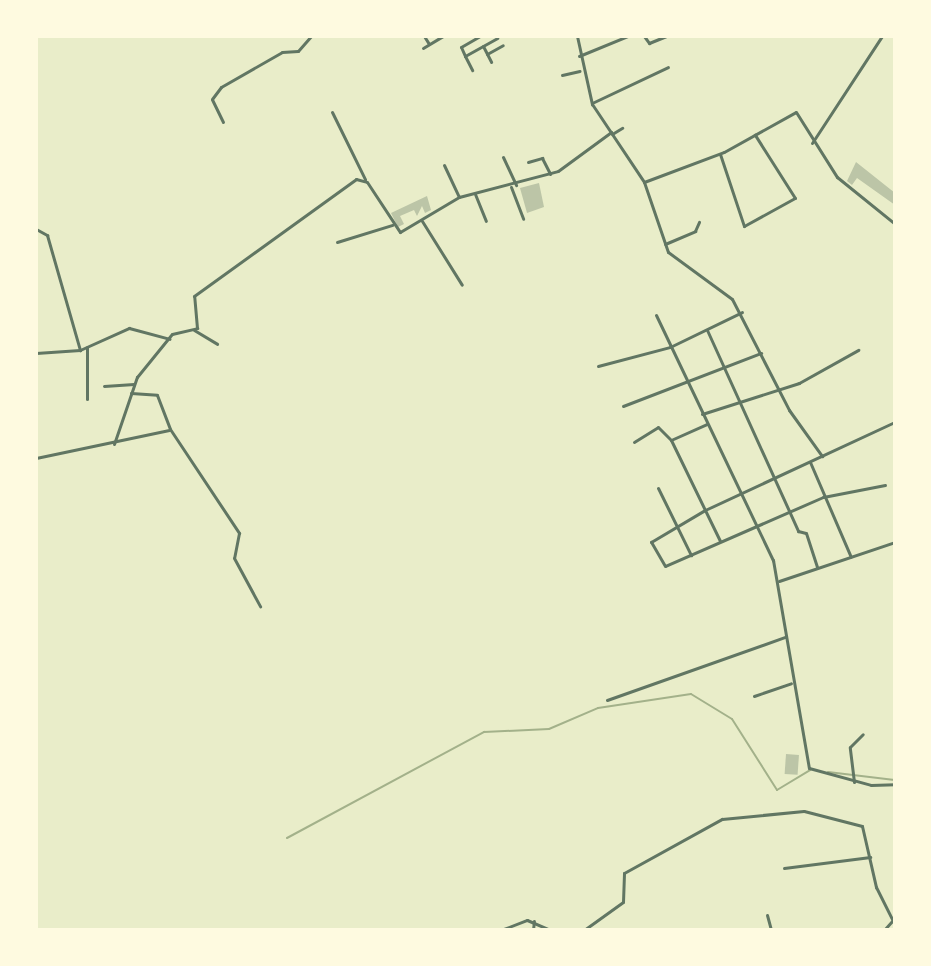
<!DOCTYPE html>
<html>
<head>
<meta charset="utf-8">
<style>
  body { margin:0 }
  #map { position:relative; width:931px; height:966px; overflow:hidden; background:#e9edc9; font-family:"Noto Sans",sans-serif }
  div>[style] { position:absolute }
  .stream>* { height:2px; margin:-1px; padding:0 1px; transform-origin:1px; border-radius:1px; background:#a3b18a }
  .building>* { inset:0; background:#bcc5a7; transform-origin:0 0 }
  .minor>* { height:3px; margin:-1.5px; padding:0 1.5px; transform-origin:1.5px; border-radius:1.5px; background:#617663 }
  .tertiary>* { height:3px; margin:-1.5px; padding:0 1.5px; transform-origin:1.5px; border-radius:1.5px; background:#617663 }
  span { translate:-50% -50%; white-space:nowrap; text-align:center; line-height:1.15; -webkit-text-stroke:7px #fefae0; paint-order:stroke }
  .frame { position:absolute; inset:0; border:38px solid #fefae0; pointer-events:none }
</style>
</head>
<body>
<div id="map">
  <div class="stream">
    <div style="left:828px;top:772px;width:67px;rotate:6.8deg"></div>
    <div style="left:287px;top:838px;width:224px;rotate:-28.3deg"></div>
    <div style="left:484px;top:732px;width:65px;rotate:-2.6deg"></div>
    <div style="left:549px;top:729px;width:53px;rotate:-23.2deg"></div>
    <div style="left:598px;top:708px;width:94px;rotate:-8.6deg"></div>
    <div style="left:691px;top:694px;width:48px;rotate:31.4deg"></div>
    <div style="left:732px;top:719px;width:84px;rotate:57.6deg"></div>
    <div style="left:777px;top:790px;width:39px;rotate:-31deg"></div>
  </div>
  <div class="building">
    <div style="clip-path:polygon(856px 162px,895px 193px,895px 205px,857px 178px,852px 185px,847px 181px)"></div>
    <div style="clip-path:polygon(539px 183px,544px 207px,527px 213px,520px 188px)"></div>
    <div style="clip-path:polygon(427px 196px,431px 210px,425px 213px,422px 206px,417px 216px,414px 210px,400px 216px,404px 224px,398px 227px,391px 213px)"></div>
    <div style="left:786px;top:754px;width:13px;height:20px;rotate:4deg"></div>
  </div>
  <div class="minor">
    <div style="left:424px;top:36px;width:9px;rotate:58deg"></div>
    <div style="left:480px;top:36px;width:22px;rotate:150deg"></div>
    <div style="left:461px;top:47px;width:10px;rotate:66deg"></div>
    <div style="left:465px;top:56px;width:37px;rotate:-29deg"></div>
    <div style="left:644px;top:36px;width:9px;rotate:54deg"></div>
    <div style="left:649px;top:43px;width:18px;rotate:-22deg"></div>
    <div style="left:483px;top:46px;width:18px;rotate:63deg"></div>
    <div style="left:423px;top:48px;width:23px;rotate:-31deg"></div>
    <div style="left:487px;top:54px;width:18px;rotate:-29deg"></div>
    <div style="left:465px;top:56px;width:16px;rotate:63deg"></div>
    <div style="left:579px;top:56px;width:53px;rotate:-22.2deg"></div>
    <div style="left:562px;top:75px;width:18px;rotate:-13deg"></div>
    <div style="left:592px;top:103px;width:84px;rotate:-25.3deg"></div>
    <div style="left:332px;top:112px;width:75px;rotate:63.8deg"></div>
    <div style="left:223px;top:122px;width:25px;rotate:-116deg"></div>
    <div style="left:212px;top:99px;width:15px;rotate:-53deg"></div>
    <div style="left:221px;top:87px;width:70px;rotate:-29.8deg"></div>
    <div style="left:282px;top:52px;width:16px;rotate:-4deg"></div>
    <div style="left:298px;top:51px;width:20px;rotate:-49deg"></div>
    <div style="left:895px;top:129px;width:5px;rotate:90deg"></div>
    <div style="left:612px;top:134px;width:12px;rotate:-31deg"></div>
    <div style="left:812px;top:143px;width:128px;rotate:-56.8deg"></div>
    <div style="left:720px;top:154px;width:76px;rotate:71.6deg"></div>
    <div style="left:744px;top:226px;width:58px;rotate:-28.8deg"></div>
    <div style="left:795px;top:198px;width:75px;rotate:-122.4deg"></div>
    <div style="left:503px;top:157px;width:31px;rotate:65deg"></div>
    <div style="left:528px;top:162px;width:15px;rotate:-16deg"></div>
    <div style="left:542px;top:158px;width:18px;rotate:63deg"></div>
    <div style="left:444px;top:165px;width:35px;rotate:65deg"></div>
    <div style="left:644px;top:182px;width:74px;rotate:71.1deg"></div>
    <div style="left:668px;top:252px;width:79px;rotate:36.3deg"></div>
    <div style="left:732px;top:299px;width:125px;rotate:62.8deg"></div>
    <div style="left:789px;top:410px;width:57px;rotate:54.3deg"></div>
    <div style="left:511px;top:187px;width:34px;rotate:69deg"></div>
    <div style="left:475px;top:194px;width:29px;rotate:68deg"></div>
    <div style="left:422px;top:221px;width:75px;rotate:58deg"></div>
    <div style="left:36px;top:229px;width:13px;rotate:29deg"></div>
    <div style="left:47px;top:235px;width:120px;rotate:74deg"></div>
    <div style="left:337px;top:242px;width:58px;rotate:-17.2deg"></div>
    <div style="left:665px;top:244px;width:33px;rotate:-23deg"></div>
    <div style="left:695px;top:231px;width:10px;rotate:-66deg"></div>
    <div style="left:656px;top:315px;width:272px;rotate:64.5deg"></div>
    <div style="left:773px;top:560px;width:211px;rotate:80.2deg"></div>
    <div style="left:809px;top:768px;width:64px;rotate:15.3deg"></div>
    <div style="left:871px;top:785px;width:24px;rotate:-2deg"></div>
    <div style="left:194px;top:330px;width:27px;rotate:31deg"></div>
    <div style="left:707px;top:330px;width:221px;rotate:65.6deg"></div>
    <div style="left:798px;top:531px;width:8px;rotate:14deg"></div>
    <div style="left:806px;top:533px;width:36px;rotate:72deg"></div>
    <div style="left:36px;top:353px;width:44px;rotate:-3.9deg"></div>
    <div style="left:80px;top:350px;width:54px;rotate:-24.2deg"></div>
    <div style="left:129px;top:328px;width:42px;rotate:15deg"></div>
    <div style="left:598px;top:366px;width:74px;rotate:-14.8deg"></div>
    <div style="left:670px;top:347px;width:80px;rotate:-25.9deg"></div>
    <div style="left:104px;top:386px;width:30px;rotate:-4deg"></div>
    <div style="left:131px;top:393px;width:26px;rotate:4deg"></div>
    <div style="left:157px;top:395px;width:36px;rotate:69deg"></div>
    <div style="left:170px;top:429px;width:125px;rotate:56.4deg"></div>
    <div style="left:239px;top:533px;width:25px;rotate:101deg"></div>
    <div style="left:234px;top:558px;width:55px;rotate:61.6deg"></div>
    <div style="left:87px;top:399px;width:52px;rotate:-90deg"></div>
    <div style="left:623px;top:406px;width:148px;rotate:-21deg"></div>
    <div style="left:702px;top:414px;width:102px;rotate:-17.7deg"></div>
    <div style="left:799px;top:383px;width:68px;rotate:-29.2deg"></div>
    <div style="left:671px;top:440px;width:39px;rotate:-24deg"></div>
    <div style="left:634px;top:442px;width:28px;rotate:-32deg"></div>
    <div style="left:658px;top:427px;width:18px;rotate:45deg"></div>
    <div style="left:671px;top:440px;width:112px;rotate:64.1deg"></div>
    <div style="left:114px;top:444px;width:71px;rotate:-71.1deg"></div>
    <div style="left:137px;top:377px;width:55px;rotate:-50.9deg"></div>
    <div style="left:172px;top:334px;width:26px;rotate:-13deg"></div>
    <div style="left:197px;top:328px;width:32px;rotate:-95deg"></div>
    <div style="left:194px;top:296px;width:200px;rotate:-35.8deg"></div>
    <div style="left:356px;top:179px;width:11px;rotate:15deg"></div>
    <div style="left:367px;top:182px;width:60px;rotate:56.6deg"></div>
    <div style="left:400px;top:232px;width:69px;rotate:-30.7deg"></div>
    <div style="left:459px;top:197px;width:102px;rotate:-14.7deg"></div>
    <div style="left:558px;top:171px;width:66px;rotate:-36.3deg"></div>
    <div style="left:36px;top:458px;width:136px;rotate:-11.9deg"></div>
    <div style="left:810px;top:462px;width:103px;rotate:66.7deg"></div>
    <div style="left:885px;top:485px;width:63px;rotate:169deg"></div>
    <div style="left:823px;top:497px;width:172px;rotate:156.4deg"></div>
    <div style="left:665px;top:566px;width:28px;rotate:-120deg"></div>
    <div style="left:651px;top:542px;width:63px;rotate:-30.7deg"></div>
    <div style="left:705px;top:510px;width:209px;rotate:-24.9deg"></div>
    <div style="left:658px;top:488px;width:75px;rotate:63.8deg"></div>
    <div style="left:779px;top:581px;width:122px;rotate:-18.6deg"></div>
    <div style="left:754px;top:696px;width:39px;rotate:-19deg"></div>
    <div style="left:607px;top:700px;width:189px;rotate:-19.5deg"></div>
    <div style="left:854px;top:782px;width:35px;rotate:-97deg"></div>
    <div style="left:850px;top:747px;width:18px;rotate:-45deg"></div>
    <div style="left:784px;top:868px;width:87px;rotate:-7.3deg"></div>
    <div style="left:767px;top:915px;width:16px;rotate:75deg"></div>
    <div style="left:533px;top:930px;width:9px;rotate:-84deg"></div>
    <div style="left:884px;top:930px;width:12px;rotate:-48deg"></div>
  </div>
  <div class="tertiary">
    <div style="left:577px;top:36px;width:70px;rotate:77.6deg"></div>
    <div style="left:592px;top:104px;width:94px;rotate:56.3deg"></div>
    <div style="left:644px;top:182px;width:85px;rotate:-20.6deg"></div>
    <div style="left:724px;top:152px;width:82px;rotate:-29.1deg"></div>
    <div style="left:796px;top:112px;width:77px;rotate:57.8deg"></div>
    <div style="left:837px;top:177px;width:75px;rotate:39deg"></div>
    <div style="left:501px;top:930px;width:28px;rotate:-21deg"></div>
    <div style="left:527px;top:920px;width:25px;rotate:23deg"></div>
    <div style="left:584px;top:930px;width:48px;rotate:-35.7deg"></div>
    <div style="left:623px;top:902px;width:29px;rotate:-88deg"></div>
    <div style="left:624px;top:873px;width:112px;rotate:-28.9deg"></div>
    <div style="left:722px;top:819px;width:82px;rotate:-5.6deg"></div>
    <div style="left:804px;top:811px;width:60px;rotate:14.5deg"></div>
    <div style="left:862px;top:826px;width:63px;rotate:77.1deg"></div>
    <div style="left:876px;top:887px;width:42px;rotate:63.4deg"></div>
  </div>
  <div class="frame"></div>
</div>
</body>
</html>
